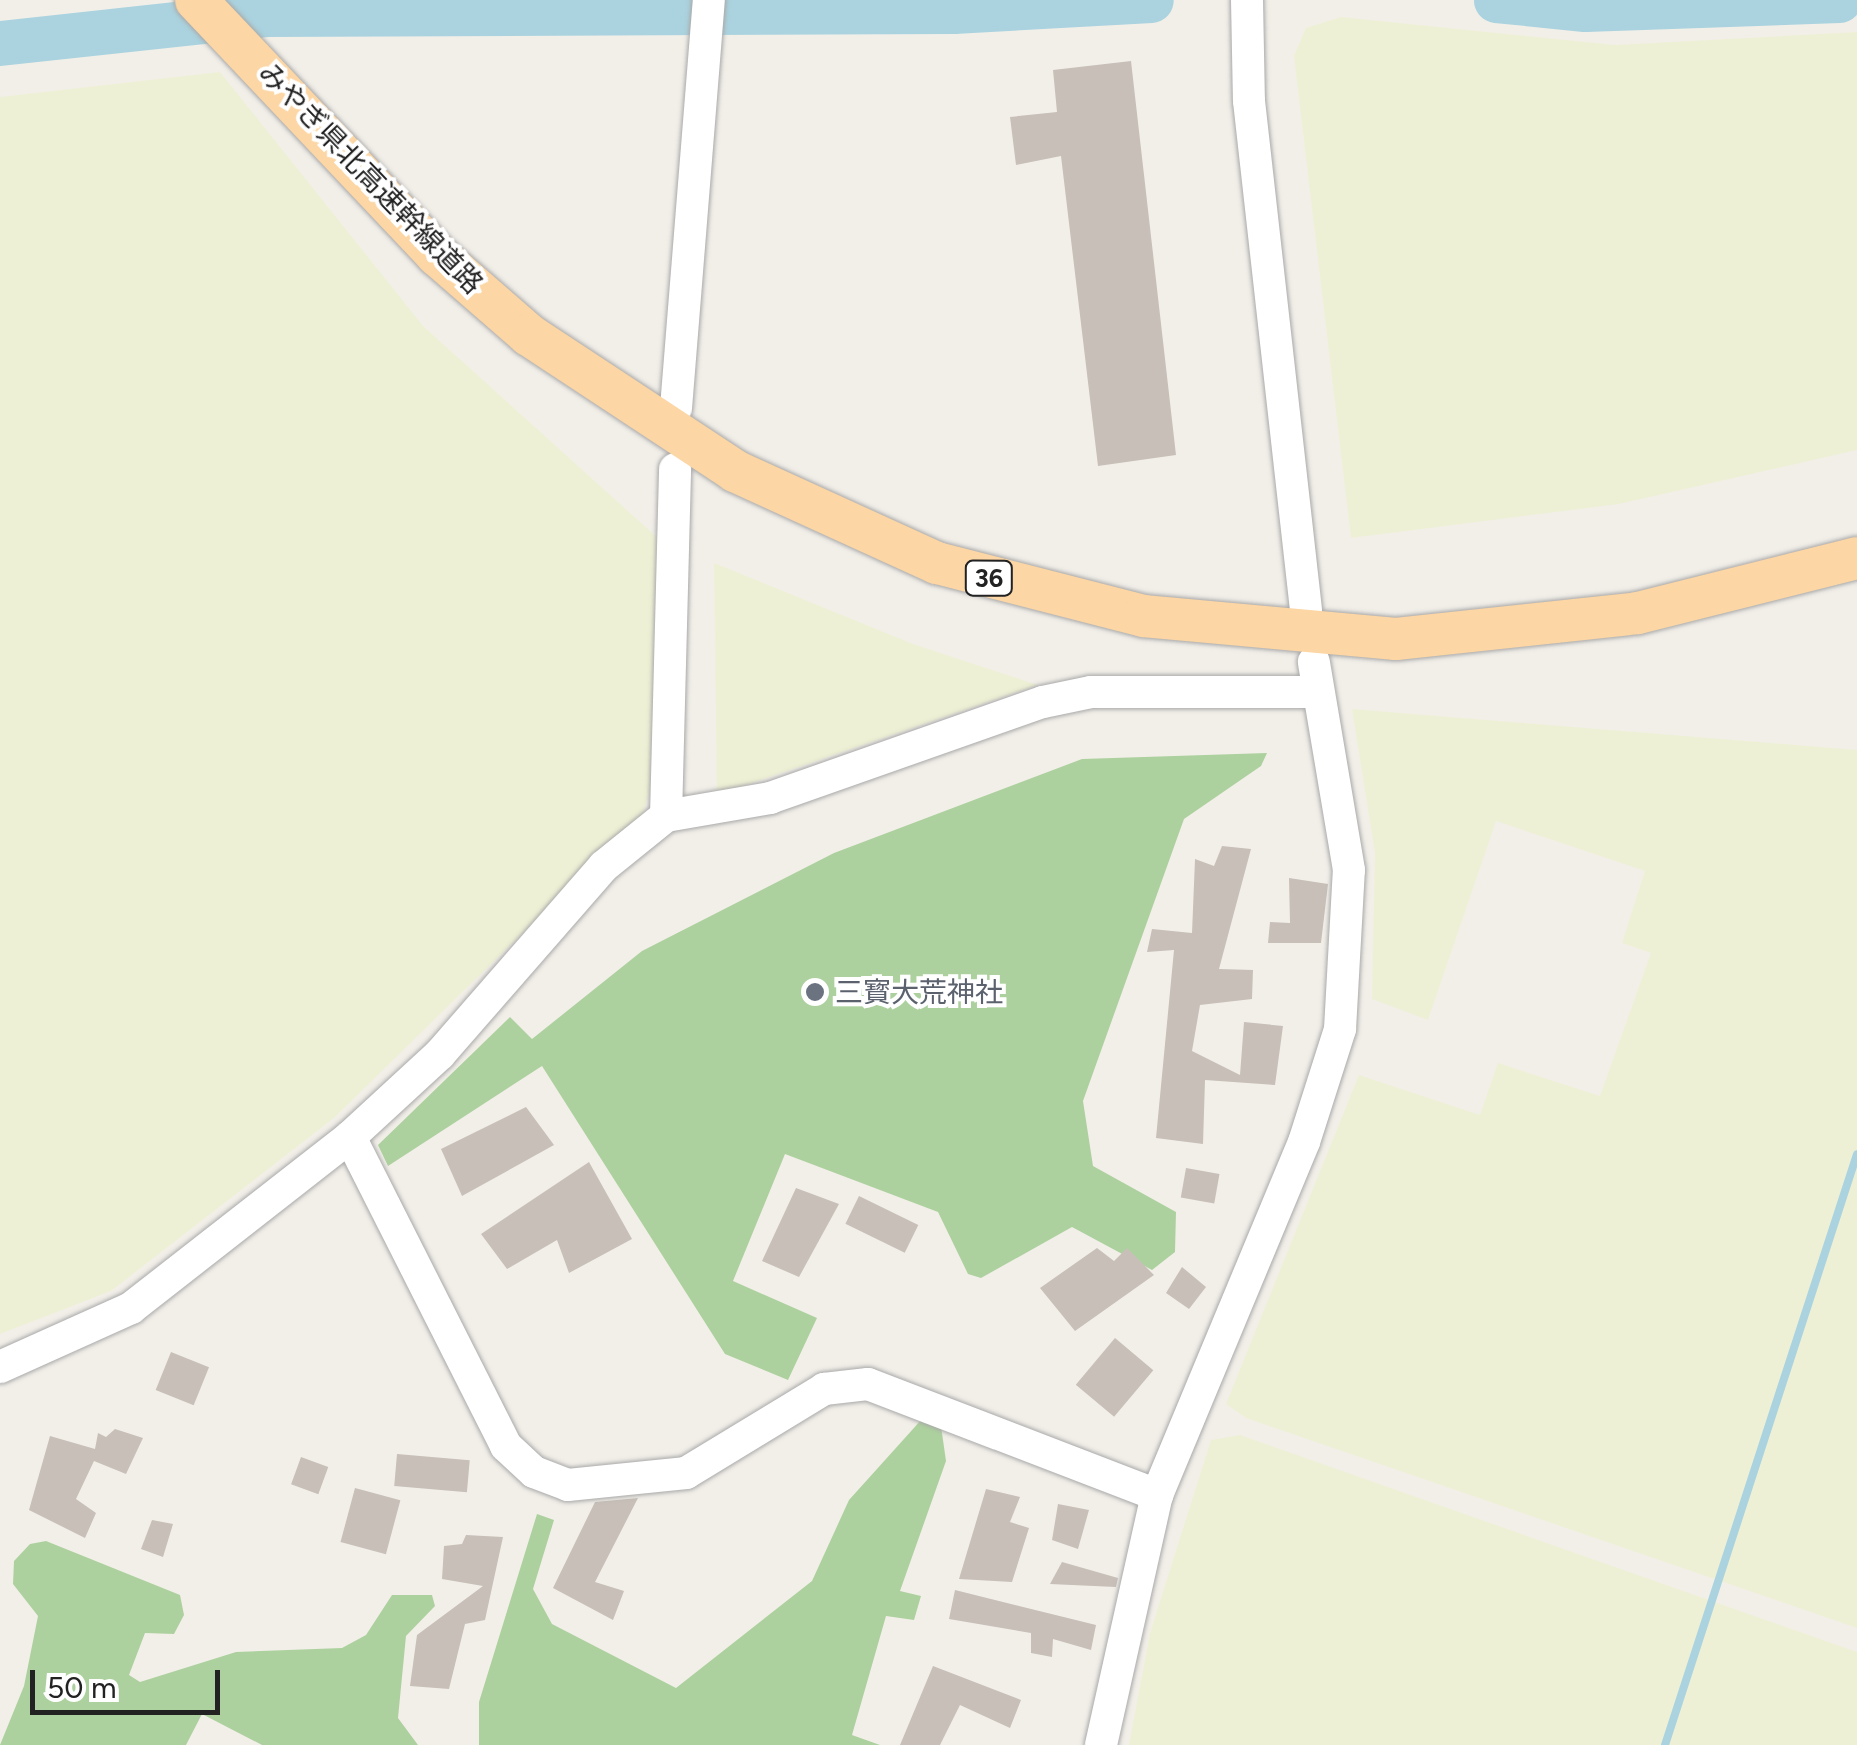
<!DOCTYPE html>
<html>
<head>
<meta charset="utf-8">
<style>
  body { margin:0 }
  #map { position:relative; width:1857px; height:1745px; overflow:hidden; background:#f2efe9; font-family:Figtree,"Noto Sans JP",sans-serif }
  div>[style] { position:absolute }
  .farmland>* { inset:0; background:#eef0d5 }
  .forest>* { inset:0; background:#add19e }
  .stream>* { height:8px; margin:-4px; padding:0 4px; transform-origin:4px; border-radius:4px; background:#aad3df }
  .river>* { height:45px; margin:-22.5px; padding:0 22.5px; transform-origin:22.5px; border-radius:22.5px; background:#aad3df }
  .building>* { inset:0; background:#c7bfb8; transform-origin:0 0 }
  .roads { filter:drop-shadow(0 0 2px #a9a9a9) drop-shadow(0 0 2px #a9a9a9) }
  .minor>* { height:32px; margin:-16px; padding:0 16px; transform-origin:16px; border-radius:16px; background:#fff }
  .major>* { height:42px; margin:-21px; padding:0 21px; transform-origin:21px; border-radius:21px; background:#fcd6a4 }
  .dots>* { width:28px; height:28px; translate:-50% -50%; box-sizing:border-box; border:5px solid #fff; border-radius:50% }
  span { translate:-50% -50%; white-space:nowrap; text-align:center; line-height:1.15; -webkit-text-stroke:8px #fff; paint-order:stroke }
  .shield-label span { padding:2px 8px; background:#fff; border:2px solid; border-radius:8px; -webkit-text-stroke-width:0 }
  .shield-label { font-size:25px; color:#222; font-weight:700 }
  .street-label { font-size:28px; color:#222 }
  .worship-label { font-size:28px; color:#5b616d }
  .left { translate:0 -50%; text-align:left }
  .scale { position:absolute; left:30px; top:1670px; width:190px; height:45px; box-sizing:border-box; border:5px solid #222; border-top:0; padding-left:12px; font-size:30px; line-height:35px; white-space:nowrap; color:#222; -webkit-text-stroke:8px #fff; paint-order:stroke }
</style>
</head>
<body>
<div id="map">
  <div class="farmland">
    <div style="clip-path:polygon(1341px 17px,1615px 45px,1857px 32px,1857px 450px,1619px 504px,1351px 538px,1294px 56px,1306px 28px)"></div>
    <div style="clip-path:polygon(220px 72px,423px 326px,660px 540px,655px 773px,642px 816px,334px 1118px,111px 1291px,0 1334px,0 97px)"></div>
    <div style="clip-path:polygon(714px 563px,913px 644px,1038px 685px,717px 795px)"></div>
    <div style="clip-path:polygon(1352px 709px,1857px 750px,1857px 1628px,1246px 1418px,1226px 1404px,1359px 1075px,1480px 1115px,1498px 1063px,1600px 1096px,1651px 953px,1622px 943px,1645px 871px,1496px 821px,1428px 1020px,1372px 999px,1375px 853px)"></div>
    <div style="clip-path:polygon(1240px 1435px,1857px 1652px,1857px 1745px,1129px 1745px,1150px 1633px,1211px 1440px)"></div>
  </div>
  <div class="forest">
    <div style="clip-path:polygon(1267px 753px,1261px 766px,1184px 819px,1083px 1101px,1093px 1166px,1176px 1212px,1175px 1252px,1152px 1270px,1072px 1227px,981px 1278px,968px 1274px,938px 1212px,785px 1154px,733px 1281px,817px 1318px,788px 1380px,725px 1354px,542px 1066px,388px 1166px,378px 1145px,510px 1017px,532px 1039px,642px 951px,834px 853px,1082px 759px)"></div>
    <div style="clip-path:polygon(922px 1419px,941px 1426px,946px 1461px,900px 1591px,921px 1596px,914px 1620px,886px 1616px,852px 1735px,880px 1745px,479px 1745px,479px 1702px,537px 1514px,554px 1520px,533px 1589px,552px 1624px,676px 1688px,812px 1581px,849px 1500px)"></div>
    <div style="clip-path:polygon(46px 1541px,180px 1595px,184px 1615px,174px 1634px,145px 1633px,129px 1675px,140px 1682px,236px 1652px,342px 1648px,366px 1635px,392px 1595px,432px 1595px,435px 1606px,406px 1636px,398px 1718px,418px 1745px,262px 1745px,202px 1714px,186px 1745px,0 1745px,24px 1686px,38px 1616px,13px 1584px,14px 1561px,30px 1544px)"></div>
  </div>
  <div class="stream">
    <div style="left:1665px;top:1745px;width:621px;rotate:-72deg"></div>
  </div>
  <div class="river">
    <div style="left:1496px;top:0;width:89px;rotate:5.8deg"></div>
    <div style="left:1585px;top:9px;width:254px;rotate:-2deg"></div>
    <div style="left:0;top:43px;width:267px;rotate:-6.2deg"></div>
    <div style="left:265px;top:14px;width:688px;rotate:-0.25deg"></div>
    <div style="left:953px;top:11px;width:198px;rotate:-3.2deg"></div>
  </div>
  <div class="building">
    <div style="clip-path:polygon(1131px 61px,1176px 455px,1098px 466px,1061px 156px,1016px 165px,1010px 117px,1057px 112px,1053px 70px)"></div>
    <div style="clip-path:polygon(1222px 846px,1251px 849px,1219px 969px,1253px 970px,1252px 999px,1200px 1005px,1192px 1051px,1240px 1075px,1244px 1022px,1283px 1026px,1275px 1085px,1205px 1080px,1203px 1144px,1156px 1138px,1174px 950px,1147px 952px,1152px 929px,1192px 933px,1195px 859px,1214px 866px)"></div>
    <div style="clip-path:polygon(1289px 878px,1328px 884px,1321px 943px,1268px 943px,1270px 922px,1290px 923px)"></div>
    <div style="clip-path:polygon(526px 1107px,554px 1145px,462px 1196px,441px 1149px)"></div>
    <div style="clip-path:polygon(589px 1162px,632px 1239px,569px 1273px,557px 1240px,507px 1269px,481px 1234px)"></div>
    <div style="left:1186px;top:1168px;width:34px;height:30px;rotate:10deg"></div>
    <div style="clip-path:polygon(796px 1188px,839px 1204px,799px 1277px,762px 1261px)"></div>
    <div style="left:859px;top:1196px;width:66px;height:31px;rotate:26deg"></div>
    <div style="clip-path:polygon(1097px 1248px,1114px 1261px,1127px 1248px,1154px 1275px,1075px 1331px,1040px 1288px)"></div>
    <div style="clip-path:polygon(1182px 1267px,1206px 1287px,1189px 1309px,1166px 1293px)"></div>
    <div style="left:1115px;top:1338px;width:50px;height:61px;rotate:40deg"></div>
    <div style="left:171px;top:1352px;width:41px;height:41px;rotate:22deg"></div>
    <div style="clip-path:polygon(115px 1429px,143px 1438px,126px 1474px,94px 1461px,76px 1499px,96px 1513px,85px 1538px,29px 1510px,50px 1436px,95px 1449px,98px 1433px,106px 1437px)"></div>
    <div style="left:397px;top:1454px;width:73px;height:32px;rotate:5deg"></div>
    <div style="left:301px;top:1457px;width:29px;height:29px;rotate:20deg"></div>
    <div style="left:355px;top:1488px;width:47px;height:56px;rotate:15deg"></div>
    <div style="clip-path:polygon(986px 1489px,1020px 1497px,1010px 1522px,1029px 1528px,1012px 1582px,959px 1579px)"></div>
    <div style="clip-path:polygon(638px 1498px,595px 1582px,624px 1591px,613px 1620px,553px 1588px,595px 1502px)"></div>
    <div style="clip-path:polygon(1058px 1504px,1089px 1510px,1078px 1549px,1052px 1540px)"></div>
    <div style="clip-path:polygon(152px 1520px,173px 1524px,163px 1557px,141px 1549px)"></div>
    <div style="clip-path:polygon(466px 1535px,503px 1537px,485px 1620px,465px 1624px,449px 1689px,410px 1686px,417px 1635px,483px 1586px,442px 1579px,444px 1546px,462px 1544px)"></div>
    <div style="clip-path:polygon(1062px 1562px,1118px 1578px,1116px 1587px,1050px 1584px)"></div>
    <div style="clip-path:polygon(955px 1590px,1096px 1625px,1091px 1650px,1053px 1639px,1052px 1657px,1031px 1653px,1031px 1633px,949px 1619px)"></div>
    <div style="clip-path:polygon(933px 1666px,1021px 1700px,1010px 1728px,960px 1705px,940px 1745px,900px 1745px)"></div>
  </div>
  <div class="roads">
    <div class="minor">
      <div style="left:1247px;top:0;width:101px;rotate:88.9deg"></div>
      <div style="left:1249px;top:101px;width:512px;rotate:83.61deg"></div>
      <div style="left:676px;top:408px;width:409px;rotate:-85.4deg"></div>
      <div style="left:666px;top:816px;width:347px;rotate:-88.5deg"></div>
      <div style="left:350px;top:1137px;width:346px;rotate:63.2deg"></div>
      <div style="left:506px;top:1446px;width:38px;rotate:43deg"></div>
      <div style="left:534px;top:1472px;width:36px;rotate:21deg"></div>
      <div style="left:568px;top:1485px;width:119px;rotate:-5.8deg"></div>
      <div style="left:686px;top:1473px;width:162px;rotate:-31.3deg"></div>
      <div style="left:824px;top:1389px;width:44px;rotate:-6.5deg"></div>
      <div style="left:868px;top:1384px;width:310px;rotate:21deg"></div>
      <div style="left:0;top:1367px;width:144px;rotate:-24.2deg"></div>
      <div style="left:131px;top:1308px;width:278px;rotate:-38deg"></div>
      <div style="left:350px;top:1137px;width:122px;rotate:-42.7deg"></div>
      <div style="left:440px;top:1054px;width:249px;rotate:-48.9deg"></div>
      <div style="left:604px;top:866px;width:80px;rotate:-38.9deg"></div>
      <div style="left:666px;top:816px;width:106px;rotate:-9.8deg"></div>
      <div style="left:770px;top:798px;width:289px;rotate:-19.4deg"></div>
      <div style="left:1043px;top:702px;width:49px;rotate:-11.8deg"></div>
      <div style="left:1091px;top:692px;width:225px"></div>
      <div style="left:1101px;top:1745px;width:256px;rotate:-77.4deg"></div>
      <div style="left:1157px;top:1495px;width:382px;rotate:-67.4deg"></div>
      <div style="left:1304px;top:1142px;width:119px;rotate:-72.3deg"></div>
      <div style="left:1340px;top:1029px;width:159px;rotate:-86.8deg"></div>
      <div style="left:1349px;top:870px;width:211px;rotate:-99.6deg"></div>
    </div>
    <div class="major">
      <div style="left:196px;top:0;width:351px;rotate:46.6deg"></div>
      <div style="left:437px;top:255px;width:122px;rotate:41deg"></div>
      <div style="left:529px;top:335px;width:247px;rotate:33.4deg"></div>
      <div style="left:735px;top:471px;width:222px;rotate:24.5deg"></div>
      <div style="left:937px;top:563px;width:213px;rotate:14.4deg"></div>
      <div style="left:1143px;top:616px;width:254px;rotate:5.2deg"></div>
      <div style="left:1396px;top:639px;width:243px;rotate:-6.1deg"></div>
      <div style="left:1638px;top:613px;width:226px;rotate:-14.1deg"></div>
    </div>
  </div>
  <div class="dots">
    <div style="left:815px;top:992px;background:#6b7280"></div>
  </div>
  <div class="shield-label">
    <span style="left:989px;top:578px">36</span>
  </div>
  <div class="street-label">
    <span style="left:371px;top:178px;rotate:46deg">みやぎ県北高速幹線道路</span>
  </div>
  <div class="worship-label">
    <span class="left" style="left:835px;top:992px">三寳大荒神社</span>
  </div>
  <div class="scale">50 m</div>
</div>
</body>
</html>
